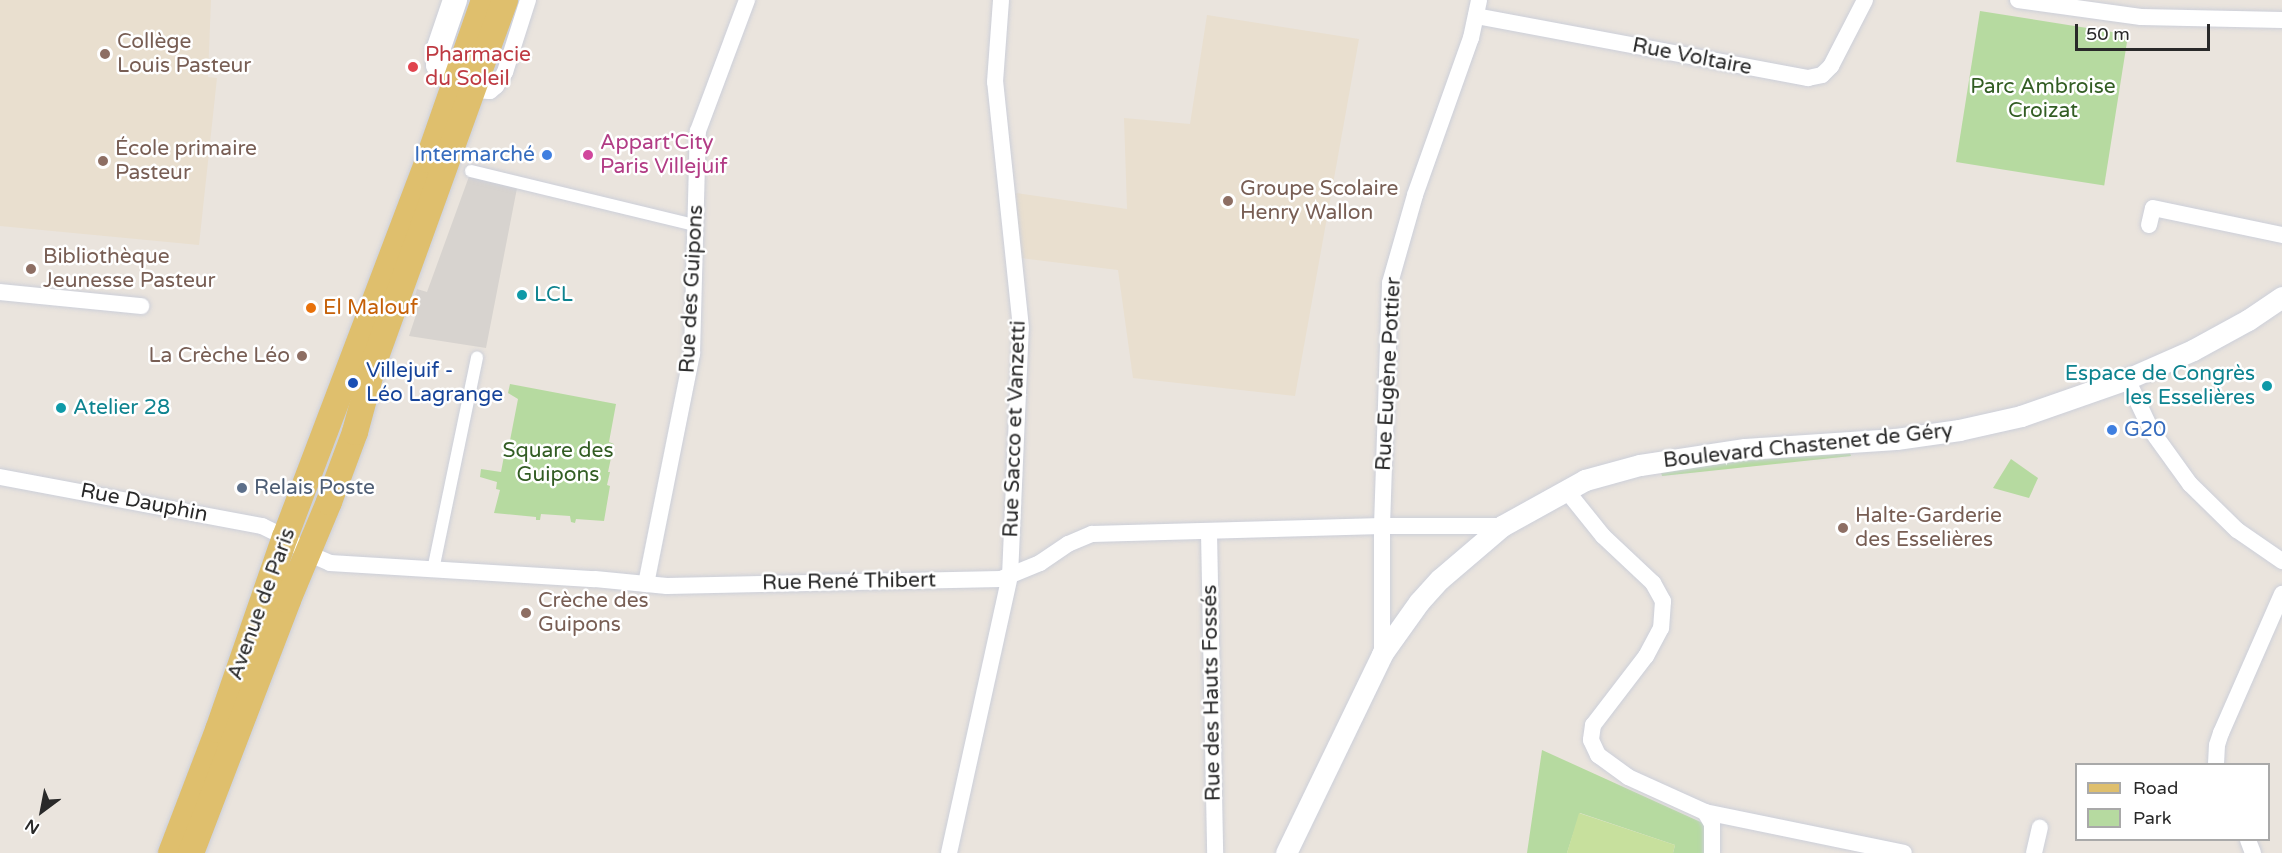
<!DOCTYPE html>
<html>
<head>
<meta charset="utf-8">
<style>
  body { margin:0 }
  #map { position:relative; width:2282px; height:853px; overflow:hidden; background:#eae4dd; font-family:"Varela Round",sans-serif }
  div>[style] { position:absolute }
  .education>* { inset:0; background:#e9dfcf }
  .green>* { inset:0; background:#b6daa0; transform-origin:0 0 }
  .pitch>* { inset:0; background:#c7e09d }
  .plaza>* { inset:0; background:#d7d3cf }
  .roads { filter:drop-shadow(0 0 2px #cccfd9) drop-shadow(0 0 2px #cccfd9) }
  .pedestrian>* { height:12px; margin:-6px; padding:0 6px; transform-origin:6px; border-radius:6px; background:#fff }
  .minor>* { height:16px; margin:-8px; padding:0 8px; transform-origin:8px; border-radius:8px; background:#fff }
  .tertiary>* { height:21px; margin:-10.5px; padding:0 10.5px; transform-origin:10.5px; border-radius:10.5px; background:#fff }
  .secondary>* { height:24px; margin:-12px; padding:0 12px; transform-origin:12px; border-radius:12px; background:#fff }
  .primary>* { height:26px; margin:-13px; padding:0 13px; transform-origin:13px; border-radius:13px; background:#dfbf6d }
  .dots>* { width:16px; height:16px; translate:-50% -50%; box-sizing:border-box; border:3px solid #fff; border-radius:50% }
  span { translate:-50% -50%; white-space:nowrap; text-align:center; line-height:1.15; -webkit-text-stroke:5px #fff; paint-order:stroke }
  .education-label { font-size:21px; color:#785e54 }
  .left { translate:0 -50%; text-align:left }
  .right { translate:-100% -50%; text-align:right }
  .health-label { font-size:21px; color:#be3a42 }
  .street-label { font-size:21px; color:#292929 }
  .park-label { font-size:21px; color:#325d23 }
  .hotel-label { font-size:21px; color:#b23c85 }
  .shop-label { font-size:21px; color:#366cbe }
  .culture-label { font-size:21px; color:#0d838f }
  .food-label { font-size:21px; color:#c56008 }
  .transit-label { font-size:21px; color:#164399 }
  .service-label { font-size:21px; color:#4e5e75 }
  .legend { position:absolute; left:2075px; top:763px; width:195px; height:78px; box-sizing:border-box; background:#fff; border:2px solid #a9a9a9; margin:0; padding:8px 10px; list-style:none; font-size:18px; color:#292929 }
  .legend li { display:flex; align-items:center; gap:12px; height:30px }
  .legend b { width:30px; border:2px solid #a9a9a9 }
  .north { position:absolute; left:12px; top:781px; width:60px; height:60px; -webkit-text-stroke:4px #fff; paint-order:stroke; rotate:212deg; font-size:16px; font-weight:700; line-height:24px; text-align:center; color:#292929 }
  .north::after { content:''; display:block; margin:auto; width:21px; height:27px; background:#292929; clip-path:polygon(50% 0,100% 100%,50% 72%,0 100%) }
  .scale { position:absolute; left:2075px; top:24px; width:135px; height:27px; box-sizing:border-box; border:3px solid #292929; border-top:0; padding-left:8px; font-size:18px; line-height:21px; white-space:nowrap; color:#292929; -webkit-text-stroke:4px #fff; paint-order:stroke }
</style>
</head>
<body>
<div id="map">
  <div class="education">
    <div style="clip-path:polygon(0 0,211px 0,208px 77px,217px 78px,199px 245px,0 226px)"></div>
    <div style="clip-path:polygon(1207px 15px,1359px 39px,1295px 396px,1133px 378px,1118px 270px,1020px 258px,1016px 193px,1127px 209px,1124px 118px,1190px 124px)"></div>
  </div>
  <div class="green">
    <div style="left:1980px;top:11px;width:150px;height:153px;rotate:9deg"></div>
    <div style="clip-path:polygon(510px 384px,616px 404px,609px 442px,614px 444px,608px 472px,610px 472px,607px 485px,610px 486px,604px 521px,576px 519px,575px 523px,571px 522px,570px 516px,541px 514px,540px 520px,536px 520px,536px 517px,494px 513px,500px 490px,496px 489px,497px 482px,480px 477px,481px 469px,501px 472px,504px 456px,507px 456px,518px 399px,508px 393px)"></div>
    <div style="clip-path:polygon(1850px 453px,1851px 456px,1662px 476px,1661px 472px,1742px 461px)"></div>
    <div style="clip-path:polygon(2011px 459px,2038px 478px,2029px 498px,1993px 488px)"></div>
    <div style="clip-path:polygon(1542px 750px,1705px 824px,1707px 853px,1673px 853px,1675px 845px,1580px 813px,1567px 853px,1527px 853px)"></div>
  </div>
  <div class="pitch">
    <div style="clip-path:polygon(1579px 813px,1675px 845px,1673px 853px,1567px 853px)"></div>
  </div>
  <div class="plaza">
    <div style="clip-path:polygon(471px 171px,518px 183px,486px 348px,409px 336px,416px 315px,414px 298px,417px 289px,427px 292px)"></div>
  </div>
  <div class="roads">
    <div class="pedestrian">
      <div style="left:471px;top:171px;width:230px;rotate:13.6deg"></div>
      <div style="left:433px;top:570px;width:217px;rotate:-78.3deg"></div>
    </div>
    <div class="minor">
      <div style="left:2018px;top:0;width:124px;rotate:7.9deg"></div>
      <div style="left:2141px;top:17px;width:141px;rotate:1.2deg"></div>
      <div style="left:1476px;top:16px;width:338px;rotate:10.6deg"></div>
      <div style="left:1808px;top:78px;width:14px;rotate:-12deg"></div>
      <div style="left:1822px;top:75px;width:13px;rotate:-45deg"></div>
      <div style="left:1831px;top:66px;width:74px;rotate:-62.7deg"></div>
      <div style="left:473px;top:90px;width:17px;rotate:3deg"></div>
      <div style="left:490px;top:91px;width:8px;rotate:-40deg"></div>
      <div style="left:496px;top:86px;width:17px;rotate:-57deg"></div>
      <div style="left:505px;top:72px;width:76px;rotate:-72.3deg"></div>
      <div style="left:2149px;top:225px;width:17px;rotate:-77deg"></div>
      <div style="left:2153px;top:208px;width:132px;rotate:11.8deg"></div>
      <div style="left:0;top:292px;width:142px;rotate:5.7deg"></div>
      <div style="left:2127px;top:379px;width:56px;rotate:64.8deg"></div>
      <div style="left:2151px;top:430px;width:67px;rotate:54.2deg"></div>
      <div style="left:2190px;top:484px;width:66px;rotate:44.4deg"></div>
      <div style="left:2237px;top:530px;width:55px;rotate:34.6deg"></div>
      <div style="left:0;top:477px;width:267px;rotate:10.6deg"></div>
      <div style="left:262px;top:526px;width:25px;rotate:26deg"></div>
      <div style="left:285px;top:537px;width:27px;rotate:36deg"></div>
      <div style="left:307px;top:553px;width:25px;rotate:23deg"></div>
      <div style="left:330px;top:563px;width:265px;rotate:3.5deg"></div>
      <div style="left:595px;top:579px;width:72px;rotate:5.6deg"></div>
      <div style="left:667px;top:586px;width:334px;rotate:-1.2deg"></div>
      <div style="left:1001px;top:579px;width:42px;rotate:-22.3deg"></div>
      <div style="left:1040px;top:563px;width:34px;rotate:-34deg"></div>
      <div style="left:1068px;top:544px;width:26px;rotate:-23deg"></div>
      <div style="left:1092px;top:534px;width:290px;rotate:-1.6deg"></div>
      <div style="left:1382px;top:526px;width:120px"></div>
      <div style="left:1566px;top:490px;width:59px;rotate:51.2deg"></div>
      <div style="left:1603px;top:536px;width:69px;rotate:43.2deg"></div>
      <div style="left:1653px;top:583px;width:21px;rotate:61deg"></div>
      <div style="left:1663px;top:601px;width:27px;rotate:94deg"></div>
      <div style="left:1661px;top:628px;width:32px;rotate:118deg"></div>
      <div style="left:1646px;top:656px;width:87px;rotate:127.5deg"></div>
      <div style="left:1593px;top:725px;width:15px;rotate:98deg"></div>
      <div style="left:1591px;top:740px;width:17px;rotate:65deg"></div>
      <div style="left:1598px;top:755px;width:37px;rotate:36deg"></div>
      <div style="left:1628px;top:777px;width:85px;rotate:24.4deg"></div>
      <div style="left:1705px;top:812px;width:203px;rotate:11.6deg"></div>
      <div style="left:1209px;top:532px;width:321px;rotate:88.9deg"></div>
      <div style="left:646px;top:584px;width:235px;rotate:-78.7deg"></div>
      <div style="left:692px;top:354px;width:223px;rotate:-88.5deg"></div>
      <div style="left:698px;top:131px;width:140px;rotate:-69.5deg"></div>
      <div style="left:1382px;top:654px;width:128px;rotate:-90deg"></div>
      <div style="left:1382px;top:526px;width:243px;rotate:-88.1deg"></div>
      <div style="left:1390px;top:283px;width:91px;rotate:-74.1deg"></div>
      <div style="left:1415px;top:195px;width:167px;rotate:-70.4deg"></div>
      <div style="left:1471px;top:38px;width:39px;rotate:-78deg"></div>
      <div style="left:2216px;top:764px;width:19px;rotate:-87deg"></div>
      <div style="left:2217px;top:745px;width:13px;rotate:-72deg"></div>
      <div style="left:2221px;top:733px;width:152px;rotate:-66.3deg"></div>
      <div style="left:1705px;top:812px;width:14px;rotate:60deg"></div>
      <div style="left:1712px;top:824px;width:29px;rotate:90deg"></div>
      <div style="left:2248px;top:840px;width:14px;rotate:69deg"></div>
      <div style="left:949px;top:853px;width:284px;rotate:-77.6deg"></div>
      <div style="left:1010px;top:576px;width:248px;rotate:-87.5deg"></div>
      <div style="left:1021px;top:328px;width:247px;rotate:-96deg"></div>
      <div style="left:995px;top:82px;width:82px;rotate:-85.8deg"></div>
      <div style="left:2034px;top:853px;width:26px;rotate:-77deg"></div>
    </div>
    <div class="tertiary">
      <div style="left:1286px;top:853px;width:221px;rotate:-64.2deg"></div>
      <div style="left:1382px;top:654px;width:64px;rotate:-54.6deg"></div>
      <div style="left:1419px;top:602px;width:31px;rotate:-48deg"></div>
      <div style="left:1440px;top:579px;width:82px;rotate:-40.5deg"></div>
      <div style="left:1502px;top:526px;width:95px;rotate:-29deg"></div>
      <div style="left:1585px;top:480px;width:57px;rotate:-15.3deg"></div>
      <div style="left:1640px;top:465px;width:106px;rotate:-8.7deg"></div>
      <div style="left:1745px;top:449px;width:151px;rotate:-3.8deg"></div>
      <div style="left:1896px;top:439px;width:64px;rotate:-8.1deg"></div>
      <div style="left:1959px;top:430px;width:64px;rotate:-12.7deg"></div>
      <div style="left:2021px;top:416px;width:112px;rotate:-19.2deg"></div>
      <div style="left:2127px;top:379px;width:72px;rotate:-23.7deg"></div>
      <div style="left:2193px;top:350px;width:63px;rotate:-28.6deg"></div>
      <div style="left:2248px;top:320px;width:41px;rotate:-34.1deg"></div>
    </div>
    <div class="secondary">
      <div style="left:453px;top:84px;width:24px;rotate:-128deg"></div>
      <div style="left:438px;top:65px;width:15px;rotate:-90deg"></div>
      <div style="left:438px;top:50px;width:53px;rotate:-71.2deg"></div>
    </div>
    <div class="primary">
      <div style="left:171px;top:853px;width:132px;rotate:-69.1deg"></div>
      <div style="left:218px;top:730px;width:204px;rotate:-70.9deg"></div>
      <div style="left:285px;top:537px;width:403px;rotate:-69.2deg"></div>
      <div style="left:428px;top:160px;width:170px;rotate:-70.7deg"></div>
      <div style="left:191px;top:853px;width:271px;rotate:-69deg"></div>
      <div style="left:288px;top:600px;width:106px;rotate:-67.3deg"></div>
      <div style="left:329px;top:502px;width:75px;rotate:-69.6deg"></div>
      <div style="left:355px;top:432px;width:73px;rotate:-74.8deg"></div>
      <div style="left:374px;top:362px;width:385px;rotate:-70.1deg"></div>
    </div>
  </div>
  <div class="dots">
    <div style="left:105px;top:54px;background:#8d6e63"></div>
    <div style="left:413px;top:67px;background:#e0444e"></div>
    <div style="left:547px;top:155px;background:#3f7fe0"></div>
    <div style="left:588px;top:155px;background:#d1479c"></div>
    <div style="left:103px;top:161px;background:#8d6e63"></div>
    <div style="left:1228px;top:201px;background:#8d6e63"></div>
    <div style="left:31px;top:269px;background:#8d6e63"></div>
    <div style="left:522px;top:295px;background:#0f9aa8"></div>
    <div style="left:311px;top:308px;background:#e8710a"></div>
    <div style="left:302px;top:356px;background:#8d6e63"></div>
    <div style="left:353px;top:383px;background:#1a4fb4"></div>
    <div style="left:2267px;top:386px;background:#0f9aa8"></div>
    <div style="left:61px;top:408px;background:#0f9aa8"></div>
    <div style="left:2112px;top:430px;background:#3f7fe0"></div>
    <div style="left:242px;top:488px;background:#5c6f8a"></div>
    <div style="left:1843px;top:528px;background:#8d6e63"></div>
    <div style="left:526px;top:613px;background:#8d6e63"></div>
  </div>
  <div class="education-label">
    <span class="left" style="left:117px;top:54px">Collège<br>Louis Pasteur</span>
    <span class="left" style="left:115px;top:161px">École primaire<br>Pasteur</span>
    <span class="left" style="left:1240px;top:201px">Groupe Scolaire<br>Henry Wallon</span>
    <span class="left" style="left:43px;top:269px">Bibliothèque<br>Jeunesse Pasteur</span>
    <span class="right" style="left:290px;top:356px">La Crèche Léo</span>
    <span class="left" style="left:1855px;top:528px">Halte-Garderie<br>des Esselières</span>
    <span class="left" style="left:538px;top:613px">Crèche des<br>Guipons</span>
  </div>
  <div class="health-label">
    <span class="left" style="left:425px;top:67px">Pharmacie<br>du Soleil</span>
  </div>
  <div class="street-label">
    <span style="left:1692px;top:57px;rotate:11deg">Rue Voltaire</span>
    <span style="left:692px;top:289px;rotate:-87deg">Rue des Guipons</span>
    <span style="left:1389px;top:374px;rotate:-87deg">Rue Eugène Pottier</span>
    <span style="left:1015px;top:429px;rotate:-88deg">Rue Sacco et Vanzetti</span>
    <span style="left:1808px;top:446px;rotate:-6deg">Boulevard Chastenet de Géry</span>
    <span style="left:144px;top:503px;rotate:11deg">Rue Dauphin</span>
    <span style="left:849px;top:582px;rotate:-1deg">Rue René Thibert</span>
    <span style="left:262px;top:604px;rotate:-70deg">Avenue de Paris</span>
    <span style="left:1212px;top:693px;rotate:-91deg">Rue des Hauts Fossés</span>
  </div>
  <div class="park-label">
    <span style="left:2043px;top:99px">Parc Ambroise<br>Croizat</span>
    <span style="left:558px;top:463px">Square des<br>Guipons</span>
  </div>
  <div class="hotel-label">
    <span class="left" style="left:600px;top:155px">Appart'City<br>Paris Villejuif</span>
  </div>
  <div class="shop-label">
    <span class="right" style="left:535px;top:155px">Intermarché</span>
    <span class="left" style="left:2124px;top:430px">G20</span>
  </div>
  <div class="culture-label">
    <span class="left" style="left:534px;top:295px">LCL</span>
    <span class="right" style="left:2255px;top:386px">Espace de Congrès<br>les Esselières</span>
    <span class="left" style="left:73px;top:408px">Atelier 28</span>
  </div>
  <div class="food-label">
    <span class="left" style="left:323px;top:308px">El Malouf</span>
  </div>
  <div class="transit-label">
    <span class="left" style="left:366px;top:383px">Villejuif -<br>Léo Lagrange</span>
  </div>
  <div class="service-label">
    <span class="left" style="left:254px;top:488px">Relais Poste</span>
  </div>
  <ul class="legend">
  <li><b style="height:8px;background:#dfbf6d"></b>Road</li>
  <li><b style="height:16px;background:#b6daa0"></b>Park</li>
  </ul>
  <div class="north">N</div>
  <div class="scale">50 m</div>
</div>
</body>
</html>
